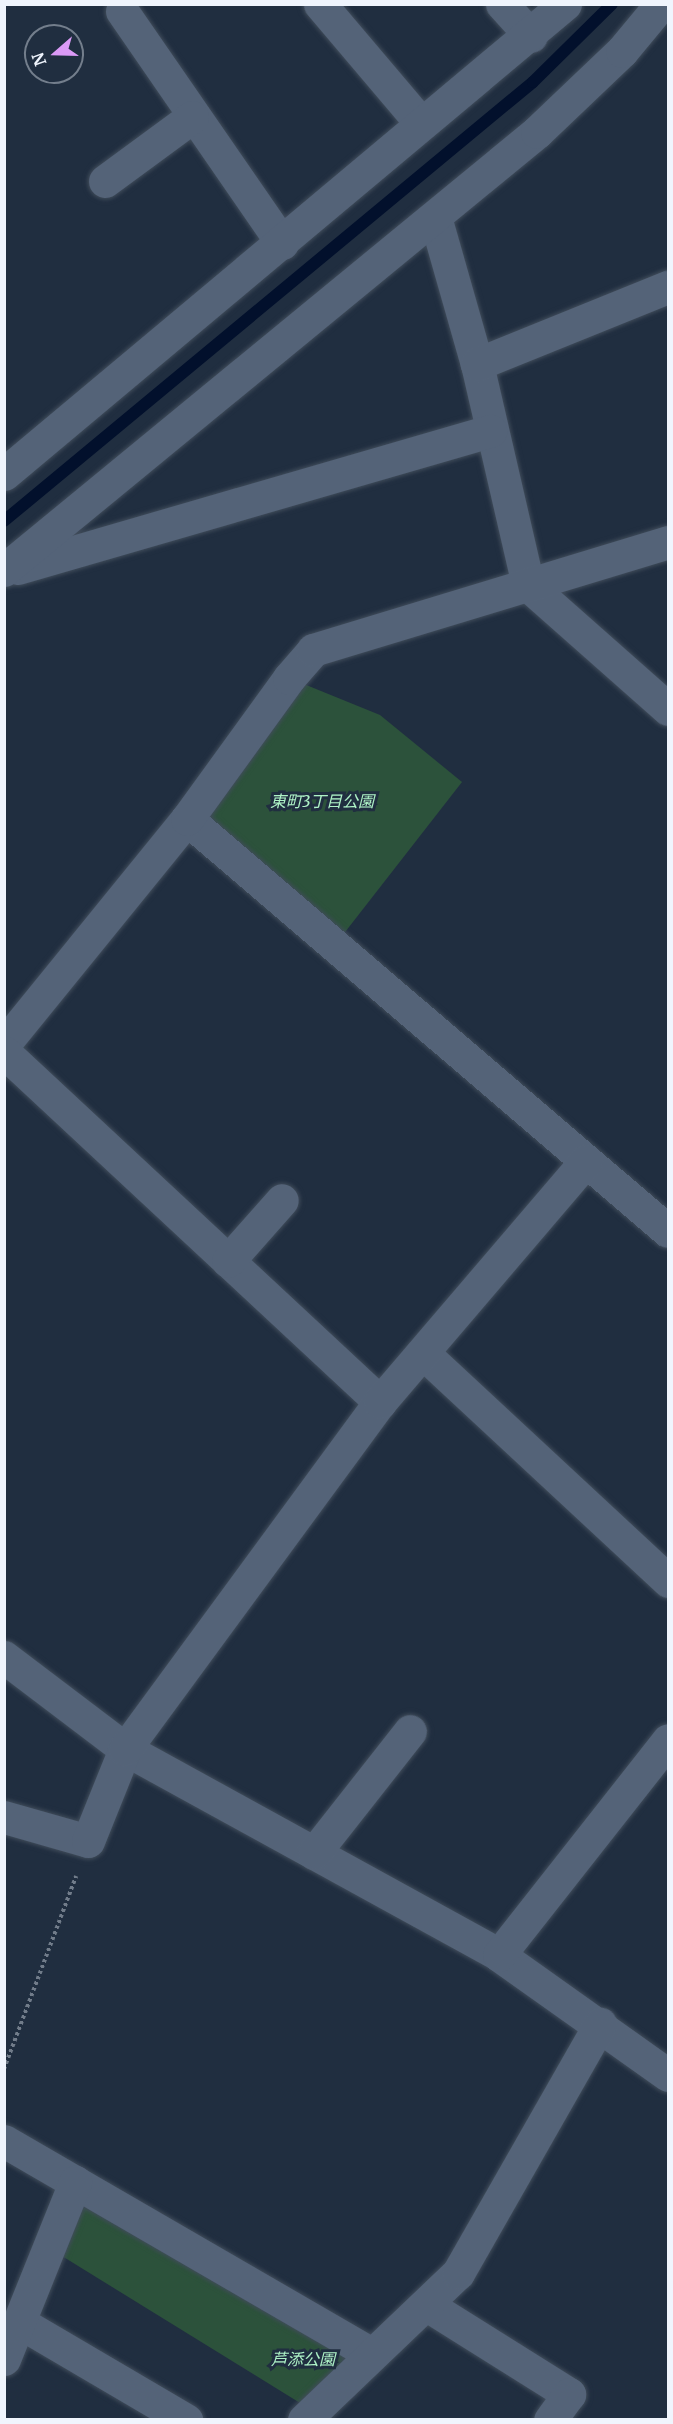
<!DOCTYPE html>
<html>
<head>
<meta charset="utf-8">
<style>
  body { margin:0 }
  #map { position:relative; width:673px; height:2424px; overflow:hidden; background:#202e40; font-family:Merriweather,"Noto Sans JP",serif }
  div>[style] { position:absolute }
  .green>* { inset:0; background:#2c523b }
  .stream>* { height:12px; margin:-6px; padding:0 6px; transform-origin:6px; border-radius:6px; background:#02102c }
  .path>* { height:4px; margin-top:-2px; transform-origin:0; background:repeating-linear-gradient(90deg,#717c8a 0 3px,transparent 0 6px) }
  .roads { filter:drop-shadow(0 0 2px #404c5a) drop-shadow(0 0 2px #404c5a) }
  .minor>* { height:33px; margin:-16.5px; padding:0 16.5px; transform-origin:16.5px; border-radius:16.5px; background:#546378 }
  span { translate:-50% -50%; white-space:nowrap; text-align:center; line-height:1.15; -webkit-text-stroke:6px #202e40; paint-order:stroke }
  .park-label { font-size:16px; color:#aef2c6; font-style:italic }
  .frame { position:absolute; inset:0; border:6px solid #f0f5fd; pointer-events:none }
  .north { position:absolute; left:24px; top:24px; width:60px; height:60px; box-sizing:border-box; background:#202e40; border:2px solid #737e8c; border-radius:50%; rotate:250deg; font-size:16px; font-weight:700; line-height:24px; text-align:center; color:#f0f5fd }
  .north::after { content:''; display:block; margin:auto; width:21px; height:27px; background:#db9af6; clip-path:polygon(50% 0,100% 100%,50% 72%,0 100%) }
</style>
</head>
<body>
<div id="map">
  <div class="green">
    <div style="clip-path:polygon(289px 678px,380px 715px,462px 782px,335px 945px,187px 819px)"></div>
    <div style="clip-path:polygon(75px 2182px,372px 2354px,313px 2411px,49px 2248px)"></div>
  </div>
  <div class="stream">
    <div style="left:4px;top:521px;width:687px;rotate:-39.69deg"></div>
    <div style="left:533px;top:82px;width:111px;rotate:-44.6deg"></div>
  </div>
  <div class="path">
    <div style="left:4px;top:2069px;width:206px;rotate:-69.5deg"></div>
  </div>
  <div class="roads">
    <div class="minor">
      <div style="left:320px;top:4px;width:156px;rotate:49.7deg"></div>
      <div style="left:502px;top:4px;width:43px;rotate:47.8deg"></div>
      <div style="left:122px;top:11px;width:282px;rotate:55.4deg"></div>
      <div style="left:105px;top:181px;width:108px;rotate:-36.3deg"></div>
      <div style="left:435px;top:217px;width:153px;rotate:74.1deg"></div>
      <div style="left:477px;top:364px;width:227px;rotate:77deg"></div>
      <div style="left:528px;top:585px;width:187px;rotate:41.5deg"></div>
      <div style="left:477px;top:364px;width:206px;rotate:-22deg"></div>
      <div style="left:4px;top:474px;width:732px;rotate:-39.96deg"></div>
      <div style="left:18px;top:568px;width:492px;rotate:-16.2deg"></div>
      <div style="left:4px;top:570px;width:690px;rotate:-39.41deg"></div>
      <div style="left:537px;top:132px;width:117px;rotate:-43.6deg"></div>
      <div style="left:622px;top:51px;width:61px;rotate:-50.3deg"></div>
      <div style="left:187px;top:819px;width:633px;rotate:40.58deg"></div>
      <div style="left:4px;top:1044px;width:290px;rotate:-50.9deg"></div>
      <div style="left:187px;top:819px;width:174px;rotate:-54.1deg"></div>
      <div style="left:289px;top:678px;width:37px;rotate:-49deg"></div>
      <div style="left:313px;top:650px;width:371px;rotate:-16.9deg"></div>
      <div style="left:4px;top:1052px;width:514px;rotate:42.95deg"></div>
      <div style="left:228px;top:1261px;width:81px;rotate:-48.5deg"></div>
      <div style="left:423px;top:1353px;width:335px;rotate:42.9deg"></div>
      <div style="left:4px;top:1657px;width:152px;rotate:37.2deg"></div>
      <div style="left:125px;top:1749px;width:427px;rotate:28.8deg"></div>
      <div style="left:499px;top:1955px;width:207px;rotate:35.4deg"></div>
      <div style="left:4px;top:1817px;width:87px;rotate:15.9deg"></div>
      <div style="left:88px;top:1841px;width:99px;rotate:-68.1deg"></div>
      <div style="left:125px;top:1749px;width:431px;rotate:-53.7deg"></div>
      <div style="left:380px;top:1402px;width:317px;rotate:-49.5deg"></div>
      <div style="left:314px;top:1853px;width:155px;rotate:-51.8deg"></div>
      <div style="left:499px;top:1955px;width:273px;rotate:-51.8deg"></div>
      <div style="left:4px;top:2141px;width:425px;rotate:30.1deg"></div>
      <div style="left:427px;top:2305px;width:168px;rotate:32.1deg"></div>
      <div style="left:569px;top:2394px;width:32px;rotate:126deg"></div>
      <div style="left:19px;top:2322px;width:194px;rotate:30.4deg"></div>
      <div style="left:4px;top:2359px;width:191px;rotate:-68.1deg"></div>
      <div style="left:304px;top:2420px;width:213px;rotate:-43.7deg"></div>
      <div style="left:458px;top:2273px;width:287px;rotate:-60.3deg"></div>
    </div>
  </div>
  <div class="park-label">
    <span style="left:322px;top:801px">東町3丁目公園</span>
    <span style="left:303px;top:2359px">芦添公園</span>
  </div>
  <div class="frame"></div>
  <div class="north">N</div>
</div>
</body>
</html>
